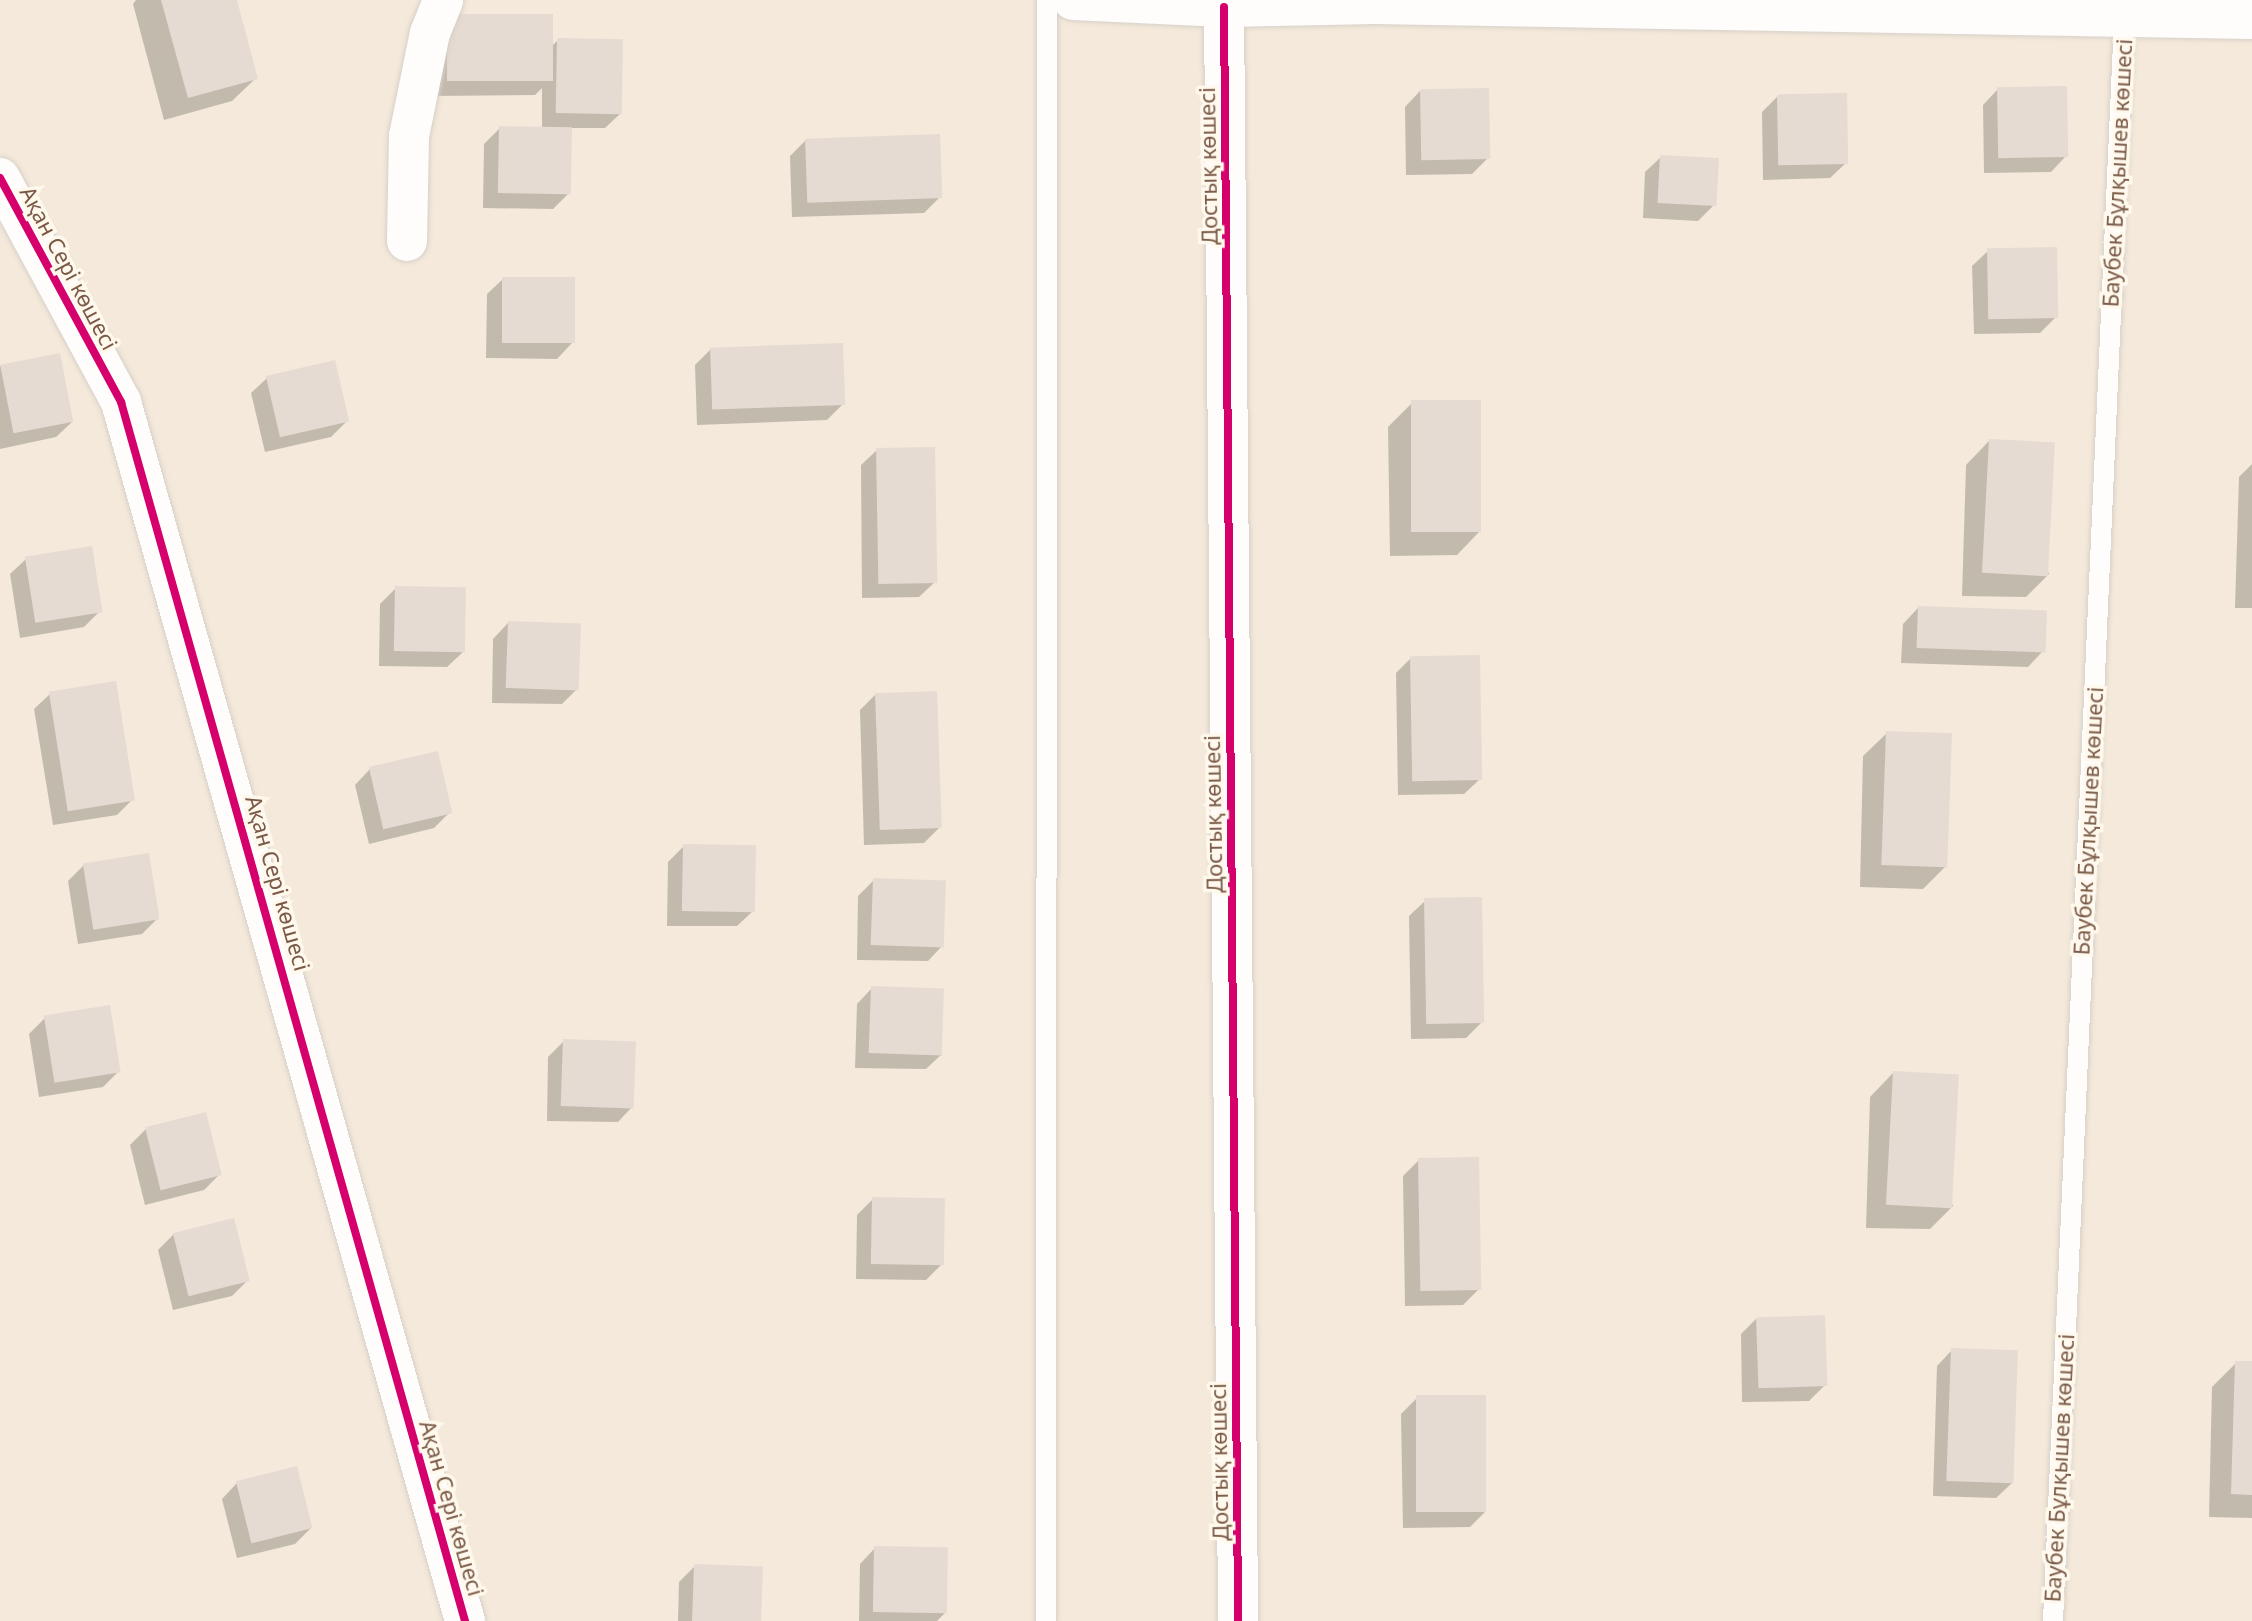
<!DOCTYPE html>
<html>
<head>
<meta charset="utf-8">
<style>
  body { margin:0 }
  #map { position:relative; width:2252px; height:1621px; overflow:hidden; background:#f8f3eb; font-family:"Noto Sans",sans-serif }
  div>[style] { position:absolute }
  .residential>* { inset:0; background:#f4e9da; transform-origin:0 0 }
  .shadow>* { inset:0; background:#0003 }
  .building>* { inset:0; background:#e5dbd2; transform-origin:0 0 }
  .roads { filter:drop-shadow(0 0 2px #d7d0c9) drop-shadow(0 0 2px #d7d0c9) }
  .lane>* { height:20px; margin:-10px; padding:0 10px; transform-origin:10px; border-radius:10px; background:#fefdfc }
  .street>* { height:40px; margin:-20px; padding:0 20px; transform-origin:20px; border-radius:20px; background:#fefdfc }
  .cycleway>* { height:8px; margin:-4px; padding:0 4px; transform-origin:4px; border-radius:4px; background:#d6006c }
  span { translate:-50% -50%; white-space:nowrap; text-align:center; line-height:1.15; -webkit-text-stroke:7px #fff8ed; paint-order:stroke }
  .street-label { font-size:22px; color:#7a5a47 }
</style>
</head>
<body>
<div id="map">
  <div class="residential">
    <div style="left:0;top:0;width:2252px;height:1621px"></div>
  </div>
  <div class="shadow">
    <div style="clip-path:polygon(136px 0,235px 0,256px 78px,232px 101px,164px 120px,133px 4px)"></div>
    <div style="clip-path:polygon(432px 32px,551px 47px,558px 40px,621px 113px,605px 128px,570px 128px,569px 193px,553px 209px,483px 208px,484px 144px,500px 128px,542px 129px,542px 88px,535px 95px,432px 96px)"></div>
    <div style="clip-path:polygon(1998px 89px,2066px 156px,2051px 172px,1984px 173px,1983px 105px)"></div>
    <div style="clip-path:polygon(1420px 91px,1488px 158px,1472px 174px,1406px 175px,1405px 107px)"></div>
    <div style="clip-path:polygon(1778px 96px,1846px 163px,1830px 178px,1763px 180px,1762px 112px)"></div>
    <div style="clip-path:polygon(806px 140px,940px 197px,924px 213px,792px 217px,790px 156px)"></div>
    <div style="clip-path:polygon(1661px 157px,1714px 205px,1698px 221px,1643px 218px,1645px 172px)"></div>
    <div style="clip-path:polygon(1988px 251px,2056px 317px,2040px 333px,1974px 334px,1972px 266px)"></div>
    <div style="clip-path:polygon(503px 279px,572px 343px,557px 359px,486px 358px,487px 294px)"></div>
    <div style="clip-path:polygon(711px 349px,843px 404px,827px 420px,697px 425px,695px 365px)"></div>
    <div style="clip-path:polygon(58px 355px,72px 422px,56px 437px,0 449px,0 366px)"></div>
    <div style="clip-path:polygon(267px 378px,347px 421px,331px 437px,265px 452px,251px 393px)"></div>
    <div style="clip-path:polygon(1412px 403px,1480px 531px,1457px 555px,1390px 556px,1388px 427px)"></div>
    <div style="clip-path:polygon(1989px 441px,2049px 574px,2026px 597px,1962px 596px,1966px 465px)"></div>
    <div style="clip-path:polygon(877px 450px,935px 582px,919px 597px,862px 598px,861px 465px)"></div>
    <div style="clip-path:polygon(2252px 464px,2252px 608px,2235px 608px,2239px 477px)"></div>
    <div style="clip-path:polygon(26px 559px,100px 611px,84px 627px,20px 638px,10px 574px)"></div>
    <div style="clip-path:polygon(396px 588px,463px 652px,447px 667px,379px 666px,380px 604px)"></div>
    <div style="clip-path:polygon(1918px 608px,2043px 651px,2028px 667px,1901px 663px,1903px 624px)"></div>
    <div style="clip-path:polygon(508px 623px,578px 688px,562px 704px,492px 703px,493px 639px)"></div>
    <div style="clip-path:polygon(1411px 658px,1480px 779px,1464px 794px,1398px 795px,1396px 673px)"></div>
    <div style="clip-path:polygon(50px 694px,133px 799px,117px 815px,53px 825px,34px 709px)"></div>
    <div style="clip-path:polygon(876px 694px,940px 827px,924px 843px,864px 845px,860px 710px)"></div>
    <div style="clip-path:polygon(1887px 733px,1947px 865px,1923px 889px,1860px 887px,1863px 756px)"></div>
    <div style="clip-path:polygon(370px 769px,450px 812px,434px 828px,369px 844px,355px 785px)"></div>
    <div style="clip-path:polygon(684px 846px,753px 911px,737px 926px,667px 926px,668px 862px)"></div>
    <div style="clip-path:polygon(84px 865px,158px 918px,142px 934px,78px 944px,68px 881px)"></div>
    <div style="clip-path:polygon(874px 880px,943px 945px,928px 961px,857px 960px,858px 896px)"></div>
    <div style="clip-path:polygon(1425px 901px,1482px 1022px,1466px 1038px,1411px 1039px,1409px 916px)"></div>
    <div style="clip-path:polygon(872px 988px,942px 1054px,926px 1069px,855px 1068px,857px 1004px)"></div>
    <div style="clip-path:polygon(45px 1018px,119px 1071px,103px 1087px,39px 1097px,29px 1034px)"></div>
    <div style="clip-path:polygon(564px 1041px,633px 1106px,618px 1122px,547px 1121px,548px 1057px)"></div>
    <div style="clip-path:polygon(1893px 1073px,1953px 1206px,1930px 1229px,1866px 1228px,1870px 1097px)"></div>
    <div style="clip-path:polygon(146px 1129px,220px 1174px,204px 1190px,145px 1205px,130px 1145px)"></div>
    <div style="clip-path:polygon(1419px 1160px,1479px 1289px,1463px 1305px,1405px 1306px,1403px 1176px)"></div>
    <div style="clip-path:polygon(873px 1199px,942px 1264px,926px 1280px,856px 1279px,857px 1215px)"></div>
    <div style="clip-path:polygon(174px 1234px,248px 1280px,232px 1296px,173px 1310px,158px 1250px)"></div>
    <div style="clip-path:polygon(1757px 1318px,1825px 1385px,1809px 1401px,1742px 1402px,1741px 1334px)"></div>
    <div style="clip-path:polygon(1952px 1350px,2012px 1483px,1996px 1498px,1933px 1496px,1937px 1366px)"></div>
    <div style="clip-path:polygon(2236px 1363px,2252px 1363px,2252px 1518px,2209px 1517px,2212px 1387px)"></div>
    <div style="clip-path:polygon(1417px 1398px,1485px 1512px,1470px 1527px,1403px 1528px,1401px 1414px)"></div>
    <div style="clip-path:polygon(237px 1483px,311px 1528px,295px 1544px,237px 1558px,222px 1499px)"></div>
    <div style="clip-path:polygon(875px 1548px,945px 1613px,937px 1621px,859px 1621px,860px 1564px)"></div>
    <div style="clip-path:polygon(695px 1566px,759px 1621px,678px 1621px,679px 1582px)"></div>
  </div>
  <div class="building">
    <div style="clip-path:polygon(161px 0,237px 0,258px 79px,188px 98px)"></div>
    <div style="left:447px;top:14px;width:106px;height:67px"></div>
    <div style="left:557px;top:38px;width:66px;height:75px;rotate:1deg"></div>
    <div style="left:2067px;top:86px;width:71px;height:70px;rotate:89deg"></div>
    <div style="left:1489px;top:88px;width:71px;height:69px;rotate:89deg"></div>
    <div style="left:1847px;top:93px;width:71px;height:70px;rotate:89deg"></div>
    <div style="left:499px;top:126px;width:73px;height:67px;rotate:1deg"></div>
    <div style="left:940px;top:134px;width:64px;height:135px;rotate:88deg"></div>
    <div style="left:1660px;top:155px;width:59px;height:48px;rotate:3deg"></div>
    <div style="left:2057px;top:247px;width:71px;height:70px;rotate:89deg"></div>
    <div style="left:502px;top:277px;width:73px;height:66px"></div>
    <div style="left:843px;top:343px;width:62px;height:133px;rotate:88deg"></div>
    <div style="left:60px;top:353px;width:70px;height:61px;rotate:79deg"></div>
    <div style="left:335px;top:360px;width:63px;height:71px;rotate:77deg"></div>
    <div style="left:1481px;top:400px;width:132px;height:70px;rotate:90deg"></div>
    <div style="left:1989px;top:439px;width:66px;height:134px;rotate:3deg"></div>
    <div style="left:935px;top:447px;width:136px;height:59px;rotate:89deg"></div>
    <div style="left:92px;top:546px;width:67px;height:68px;rotate:81deg"></div>
    <div style="left:395px;top:586px;width:71px;height:65px;rotate:1deg"></div>
    <div style="left:1918px;top:606px;width:129px;height:42px;rotate:2deg"></div>
    <div style="left:508px;top:621px;width:73px;height:67px;rotate:2deg"></div>
    <div style="left:1480px;top:655px;width:125px;height:70px;rotate:89deg"></div>
    <div style="left:116px;top:681px;width:121px;height:68px;rotate:81deg"></div>
    <div style="left:937px;top:691px;width:137px;height:62px;rotate:88deg"></div>
    <div style="left:1886px;top:731px;width:66px;height:134px;rotate:2deg"></div>
    <div style="left:438px;top:751px;width:64px;height:71px;rotate:77deg"></div>
    <div style="left:683px;top:844px;width:73px;height:67px;rotate:1deg"></div>
    <div style="left:149px;top:853px;width:67px;height:67px;rotate:81deg"></div>
    <div style="left:873px;top:878px;width:73px;height:67px;rotate:2deg"></div>
    <div style="left:1482px;top:897px;width:126px;height:58px;rotate:89deg"></div>
    <div style="left:871px;top:986px;width:73px;height:67px;rotate:2deg"></div>
    <div style="left:110px;top:1005px;width:68px;height:67px;rotate:81deg"></div>
    <div style="left:563px;top:1039px;width:73px;height:67px;rotate:2deg"></div>
    <div style="left:1893px;top:1071px;width:66px;height:134px;rotate:3deg"></div>
    <div style="left:206px;top:1112px;width:65px;height:63px;rotate:76deg"></div>
    <div style="left:1479px;top:1157px;width:133px;height:61px;rotate:89deg"></div>
    <div style="left:872px;top:1197px;width:73px;height:67px;rotate:1deg"></div>
    <div style="left:234px;top:1218px;width:65px;height:63px;rotate:76deg"></div>
    <div style="left:1825px;top:1315px;width:71px;height:69px;rotate:88deg"></div>
    <div style="left:1951px;top:1348px;width:67px;height:133px;rotate:2deg"></div>
    <div style="clip-path:polygon(2235px 1361px,2252px 1361px,2252px 1495px,2231px 1494px)"></div>
    <div style="left:1486px;top:1395px;width:117px;height:70px;rotate:90deg"></div>
    <div style="left:297px;top:1466px;width:64px;height:63px;rotate:76deg"></div>
    <div style="left:874px;top:1546px;width:74px;height:66px;rotate:1deg"></div>
    <div style="left:694px;top:1564px;width:69px;height:57px;rotate:2deg"></div>
  </div>
  <div class="roads">
    <div class="lane">
      <div style="left:1046px;top:1621px;width:1621px;rotate:-89.96deg"></div>
      <div style="left:2053px;top:1621px;width:1603px;rotate:-87.46deg"></div>
    </div>
    <div class="street">
      <div style="left:1073px;top:0;width:151px;rotate:2.7deg"></div>
      <div style="left:1224px;top:7px;width:151px;rotate:-1.1deg"></div>
      <div style="left:1375px;top:4px;width:877px;rotate:0.98deg"></div>
      <div style="left:1224px;top:7px;width:1614px;rotate:89.5deg"></div>
      <div style="left:0;top:178px;width:255px;rotate:61.6deg"></div>
      <div style="left:121px;top:402px;width:1267px;rotate:74.24deg"></div>
      <div style="left:407px;top:241px;width:105px;rotate:-88.9deg"></div>
      <div style="left:409px;top:136px;width:105px;rotate:-78.5deg"></div>
      <div style="left:430px;top:33px;width:35px;rotate:-68deg"></div>
    </div>
  </div>
  <div class="cycleway">
    <div style="left:1224px;top:7px;width:1614px;rotate:89.5deg"></div>
    <div style="left:0;top:178px;width:255px;rotate:61.6deg"></div>
    <div style="left:121px;top:402px;width:1267px;rotate:74.24deg"></div>
  </div>
  <div class="street-label">
    <span style="left:1208px;top:166px;rotate:-91deg">Достық көшесі</span>
    <span style="left:2117px;top:173px;rotate:-87deg">Баубек Бұлқышев көшесі</span>
    <span style="left:69px;top:268px;rotate:62deg">Ақан Сері көшесі</span>
    <span style="left:1213px;top:814px;rotate:-91deg">Достық көшесі</span>
    <span style="left:2088px;top:821px;rotate:-87deg">Баубек Бұлқышев көшесі</span>
    <span style="left:278px;top:883px;rotate:74deg">Ақан Сері көшесі</span>
    <span style="left:1219px;top:1462px;rotate:-91deg">Достық көшесі</span>
    <span style="left:2059px;top:1468px;rotate:-87deg">Баубек Бұлқышев көшесі</span>
    <span style="left:452px;top:1508px;rotate:74deg">Ақан Сері көшесі</span>
  </div>
</div>
</body>
</html>
